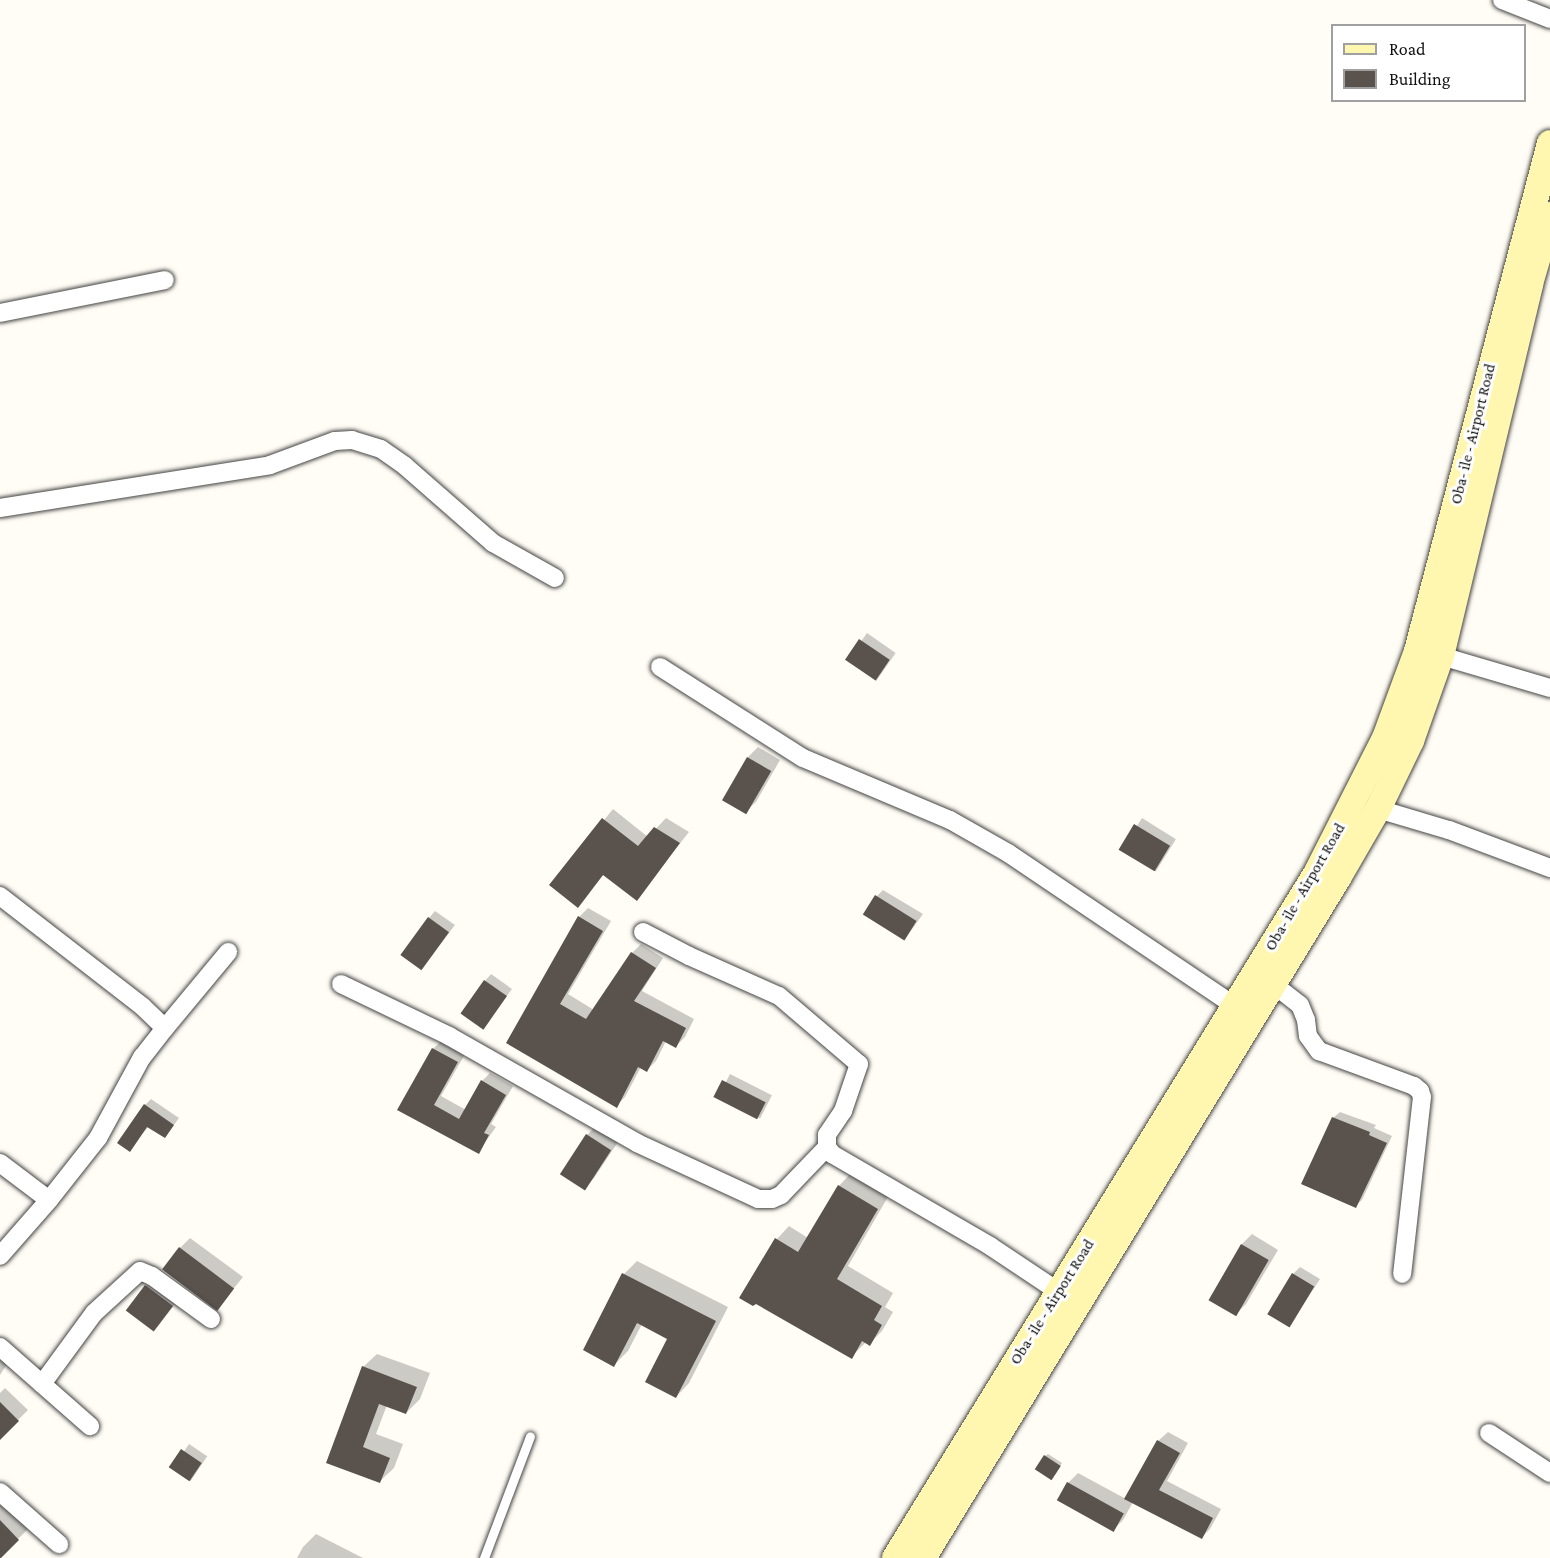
<!DOCTYPE html>
<html>
<head>
<meta charset="utf-8">
<style>
  body { margin:0 }
  #map { position:relative; width:1550px; height:1558px; overflow:hidden; background:#fffdf5; font-family:"Crimson Pro",serif }
  div>[style] { position:absolute }
  .shadow>* { inset:0; background:#0003; transform-origin:0 0 }
  .building>* { inset:0; background:#5a524d; transform-origin:0 0 }
  .roads { filter:drop-shadow(0 0 2px #444) drop-shadow(0 0 2px #444) }
  .lane>* { height:9px; margin:-4.5px; padding:0 4.5px; transform-origin:4.5px; border-radius:4.5px; background:#fff }
  .street>* { height:18px; margin:-9px; padding:0 9px; transform-origin:9px; border-radius:9px; background:#fff }
  .secondary>* { height:26px; margin:-13px; padding:0 13px; transform-origin:13px; border-radius:13px; background:#fff6b0 }
  span { translate:-50% -50%; white-space:nowrap; text-align:center; line-height:1.15; -webkit-text-stroke:6px #fff; paint-order:stroke }
  .street-label { font-size:16px; color:#111 }
  .legend { position:absolute; left:1331px; top:24px; width:195px; height:78px; box-sizing:border-box; background:#fff; border:2px solid #a0a0a0; margin:0; padding:8px 10px; list-style:none; font-size:18px; color:#111 }
  .legend li { display:flex; align-items:center; gap:12px; height:30px }
  .legend b { width:30px; border:2px solid #a0a0a0 }
</style>
</head>
<body>
<div id="map">
  <div class="shadow">
    <div style="left:867px;top:633px;width:35px;height:34px;rotate:35deg"></div>
    <div style="clip-path:polygon(758px 747px,780px 760px,756px 802px,745px 812px,724px 799px,748px 757px)"></div>
    <div style="clip-path:polygon(613px 809px,648px 837px,666px 818px,689px 832px,636px 899px,604px 874px,577px 906px,551px 885px)"></div>
    <div style="left:1142px;top:818px;width:40px;height:38px;rotate:32deg"></div>
    <div style="clip-path:polygon(883px 890px,923px 914px,905px 939px,877px 896px)"></div>
    <div style="clip-path:polygon(588px 908px,611px 921px,568px 994px,594px 1010px,632px 953px,641px 944px,663px 958px,642px 991px,694px 1019px,685px 1037px,676px 1046px,666px 1041px,656px 1061px,647px 1070px,641px 1067px,625px 1097px,616px 1106px,508px 1043px,579px 917px)"></div>
    <div style="clip-path:polygon(435px 911px,455px 925px,422px 968px,429px 918px)"></div>
    <div style="clip-path:polygon(491px 974px,512px 989px,484px 1027px,485px 981px)"></div>
    <div style="clip-path:polygon(442px 1040px,465px 1054px,441px 1096px,466px 1110px,482px 1081px,490px 1073px,513px 1086px,491px 1124px,496px 1127px,478px 1152px,399px 1109px,433px 1049px)"></div>
    <div style="left:730px;top:1074px;width:47px;height:26px;rotate:27deg"></div>
    <div style="clip-path:polygon(151px 1099px,179px 1118px,165px 1137px,149px 1126px,129px 1150px,145px 1105px)"></div>
    <div style="clip-path:polygon(1340px 1112px,1376px 1125px,1374px 1128px,1392px 1136px,1362px 1200px,1355px 1206px,1333px 1118px)"></div>
    <div style="clip-path:polygon(597px 1125px,620px 1139px,594px 1178px,584px 1189px,587px 1135px)"></div>
    <div style="clip-path:polygon(851px 1173px,889px 1195px,848px 1266px,893px 1293px,885px 1307px,893px 1312px,882px 1331px,869px 1344px,866px 1342px,851px 1357px,756px 1302px,741px 1297px,777px 1239px,789px 1226px,808px 1238px,839px 1186px)"></div>
    <div style="clip-path:polygon(1252px 1234px,1278px 1250px,1246px 1304px,1236px 1314px,1210px 1299px,1242px 1244px)"></div>
    <div style="clip-path:polygon(190px 1238px,243px 1277px,218px 1308px,180px 1248px)"></div>
    <div style="clip-path:polygon(637px 1261px,728px 1307px,689px 1383px,676px 1397px,669px 1338px,642px 1324px,628px 1351px,614px 1365px,624px 1274px)"></div>
    <div style="clip-path:polygon(1300px 1267px,1320px 1279px,1290px 1325px,1293px 1274px)"></div>
    <div style="clip-path:polygon(153px 1280px,179px 1299px,155px 1330px,146px 1286px)"></div>
    <div style="clip-path:polygon(0 1351px,10px 1359px,0 1375px)"></div>
    <div style="clip-path:polygon(377px 1354px,430px 1373px,420px 1399px,406px 1413px,387px 1405px,376px 1434px,403px 1444px,394px 1468px,380px 1481px,328px 1462px,363px 1367px)"></div>
    <div style="clip-path:polygon(5px 1388px,28px 1410px,0 1438px,0 1393px)"></div>
    <div style="clip-path:polygon(1168px 1432px,1188px 1443px,1167px 1481px,1221px 1509px,1210px 1529px,1201px 1538px,1133px 1502px,1123px 1520px,1113px 1530px,1068px 1483px,1078px 1473px,1126px 1499px,1158px 1441px)"></div>
    <div style="left:189px;top:1444px;width:22px;height:30px;rotate:34deg"></div>
    <div style="clip-path:polygon(1048px 1454px,1062px 1463px,1055px 1475px,1045px 1456px)"></div>
    <div style="clip-path:polygon(0 1499px,28px 1529px,0 1557px)"></div>
    <div style="clip-path:polygon(316px 1534px,363px 1558px,297px 1558px,303px 1547px)"></div>
  </div>
  <div class="building">
    <div style="left:859px;top:639px;width:37px;height:25px;rotate:34deg"></div>
    <div style="left:747px;top:757px;width:28px;height:50px;rotate:30deg"></div>
    <div style="clip-path:polygon(602px 818px,638px 846px,654px 827px,680px 843px,637px 901px,603px 875px,578px 908px,549px 885px)"></div>
    <div style="left:1134px;top:824px;width:42px;height:30px;rotate:31deg"></div>
    <div style="left:875px;top:895px;width:49px;height:23px;rotate:32deg"></div>
    <div style="clip-path:polygon(578px 916px,603px 931px,560px 1004px,586px 1019px,631px 952px,656px 968px,634px 1001px,686px 1028px,676px 1048px,663px 1041px,647px 1072px,638px 1067px,617px 1108px,506px 1043px)"></div>
    <div style="left:428px;top:917px;width:26px;height:47px;rotate:36deg"></div>
    <div style="left:484px;top:980px;width:28px;height:41px;rotate:35deg"></div>
    <div style="clip-path:polygon(432px 1048px,458px 1062px,434px 1105px,459px 1119px,481px 1080px,506px 1095px,484px 1133px,489px 1135px,479px 1154px,397px 1110px)"></div>
    <div style="left:722px;top:1080px;width:49px;height:19px;rotate:27deg"></div>
    <div style="clip-path:polygon(144px 1104px,174px 1125px,165px 1138px,147px 1127px,130px 1152px,117px 1143px)"></div>
    <div style="clip-path:polygon(1332px 1117px,1370px 1132px,1369px 1135px,1387px 1143px,1356px 1208px,1301px 1184px)"></div>
    <div style="left:586px;top:1134px;width:30px;height:48px;rotate:33deg"></div>
    <div style="clip-path:polygon(838px 1185px,878px 1209px,837px 1279px,882px 1306px,874px 1320px,882px 1325px,870px 1346px,862px 1341px,852px 1359px,756px 1304px,753px 1306px,739px 1298px,775px 1238px,798px 1252px)"></div>
    <div style="left:1241px;top:1244px;width:32px;height:65px;rotate:30deg"></div>
    <div style="left:179px;top:1247px;width:69px;height:28px;rotate:37deg"></div>
    <div style="clip-path:polygon(622px 1273px,716px 1321px,676px 1398px,645px 1382px,667px 1339px,637px 1323px,614px 1367px,583px 1350px)"></div>
    <div style="left:1292px;top:1273px;width:26px;height:48px;rotate:31deg"></div>
    <div style="left:145px;top:1285px;width:35px;height:32px;rotate:37deg"></div>
    <div style="clip-path:polygon(362px 1366px,417px 1387px,406px 1414px,379px 1404px,363px 1447px,390px 1458px,380px 1483px,326px 1463px)"></div>
    <div style="clip-path:polygon(0 1402px,19px 1421px,0 1440px)"></div>
    <div style="clip-path:polygon(1157px 1440px,1180px 1453px,1159px 1490px,1213px 1518px,1202px 1539px,1124px 1499px)"></div>
    <div style="left:181px;top:1449px;width:25px;height:22px;rotate:34deg"></div>
    <div style="left:1044px;top:1455px;width:20px;height:17px;rotate:33deg"></div>
    <div style="left:1067px;top:1482px;width:65px;height:21px;rotate:29deg"></div>
    <div style="clip-path:polygon(0 1520px,19px 1540px,1px 1558px,0 1558px)"></div>
  </div>
  <div class="roads">
    <div class="lane">
      <div style="left:484px;top:1558px;width:130px;rotate:-69.3deg"></div>
    </div>
    <div class="street">
      <div style="left:1502px;top:0;width:52px;rotate:21.6deg"></div>
      <div style="left:0;top:313px;width:168px;rotate:-11.3deg"></div>
      <div style="left:0;top:508px;width:273px;rotate:-9deg"></div>
      <div style="left:270px;top:465px;width:69px;rotate:-20.3deg"></div>
      <div style="left:335px;top:441px;width:17px;rotate:-3deg"></div>
      <div style="left:352px;top:440px;width:30px;rotate:17deg"></div>
      <div style="left:381px;top:449px;width:29px;rotate:35deg"></div>
      <div style="left:405px;top:466px;width:117px;rotate:41.2deg"></div>
      <div style="left:493px;top:543px;width:71px;rotate:29.4deg"></div>
      <div style="left:1441px;top:656px;width:114px;rotate:16.4deg"></div>
      <div style="left:660px;top:667px;width:169px;rotate:32.5deg"></div>
      <div style="left:803px;top:758px;width:160px;rotate:22.9deg"></div>
      <div style="left:950px;top:820px;width:67px;rotate:29.6deg"></div>
      <div style="left:1008px;top:853px;width:274px;rotate:34deg"></div>
      <div style="left:1378px;top:809px;width:74px;rotate:16.5deg"></div>
      <div style="left:1449px;top:830px;width:108px;rotate:20.6deg"></div>
      <div style="left:0;top:896px;width:181px;rotate:37.8deg"></div>
      <div style="left:143px;top:1007px;width:30px;rotate:44deg"></div>
      <div style="left:165px;top:1028px;width:37px;rotate:128deg"></div>
      <div style="left:142px;top:1057px;width:92px;rotate:118.5deg"></div>
      <div style="left:98px;top:1138px;width:79px;rotate:128.3deg"></div>
      <div style="left:49px;top:1200px;width:74px;rotate:131.2deg"></div>
      <div style="left:643px;top:932px;width:52px;rotate:27.6deg"></div>
      <div style="left:689px;top:956px;width:98px;rotate:24deg"></div>
      <div style="left:779px;top:996px;width:105px;rotate:40.4deg"></div>
      <div style="left:859px;top:1064px;width:50px;rotate:108.8deg"></div>
      <div style="left:843px;top:1111px;width:29px;rotate:124deg"></div>
      <div style="left:827px;top:1135px;width:12px;rotate:90deg"></div>
      <div style="left:827px;top:1147px;width:9px;rotate:54deg"></div>
      <div style="left:832px;top:1154px;width:183px;rotate:30.2deg"></div>
      <div style="left:990px;top:1246px;width:83px;rotate:33.7deg"></div>
      <div style="left:341px;top:984px;width:120px;rotate:25.7deg"></div>
      <div style="left:449px;top:1036px;width:216px;rotate:29.6deg"></div>
      <div style="left:637px;top:1143px;width:133px;rotate:24.8deg"></div>
      <div style="left:758px;top:1199px;width:14px"></div>
      <div style="left:772px;top:1199px;width:10px;rotate:-24deg"></div>
      <div style="left:781px;top:1195px;width:66px;rotate:-46.2deg"></div>
      <div style="left:1273px;top:984px;width:34px;rotate:38deg"></div>
      <div style="left:1300px;top:1005px;width:16px;rotate:68deg"></div>
      <div style="left:1306px;top:1020px;width:16px;rotate:83deg"></div>
      <div style="left:1308px;top:1036px;width:19px;rotate:54deg"></div>
      <div style="left:1319px;top:1051px;width:101px;rotate:20.2deg"></div>
      <div style="left:1414px;top:1086px;width:8px;rotate:40deg"></div>
      <div style="left:1420px;top:1091px;width:6px;rotate:72deg"></div>
      <div style="left:1422px;top:1097px;width:178px;rotate:96.4deg"></div>
      <div style="left:165px;top:1028px;width:99px;rotate:-50.3deg"></div>
      <div style="left:0;top:1163px;width:61px;rotate:37.1deg"></div>
      <div style="left:0;top:1347px;width:120px;rotate:41.3deg"></div>
      <div style="left:42px;top:1384px;width:88px;rotate:-53.8deg"></div>
      <div style="left:94px;top:1313px;width:62px;rotate:-42.4deg"></div>
      <div style="left:140px;top:1271px;width:13px;rotate:23deg"></div>
      <div style="left:152px;top:1276px;width:73px;rotate:36.1deg"></div>
      <div style="left:1489px;top:1433px;width:73px;rotate:33.3deg"></div>
      <div style="left:0;top:1492px;width:79px;rotate:41.4deg"></div>
    </div>
    <div class="secondary">
      <div style="left:895px;top:1558px;width:805px;rotate:-58.4deg"></div>
      <div style="left:1317px;top:872px;width:150px;rotate:-63.1deg"></div>
      <div style="left:1385px;top:738px;width:93px;rotate:-69.8deg"></div>
      <div style="left:1417px;top:651px;width:525px;rotate:-75.33deg"></div>
      <div style="left:923px;top:1558px;width:797px;rotate:-58.6deg"></div>
      <div style="left:1338px;top:878px;width:80px;rotate:-59.9deg"></div>
      <div style="left:1378px;top:809px;width:76px;rotate:-64.1deg"></div>
      <div style="left:1411px;top:741px;width:90px;rotate:-70.6deg"></div>
      <div style="left:1441px;top:656px;width:382px;rotate:-76.5deg"></div>
      <div style="left:1530px;top:284px;width:72px;rotate:-73.8deg"></div>
    </div>
  </div>
  <div class="street-label">
    <span style="left:1473px;top:434px;rotate:-76deg">Oba- ile - Airport Road</span>
    <span style="left:1305px;top:887px;rotate:-60deg">Oba- ile - Airport Road</span>
    <span style="left:1052px;top:1302px;rotate:-58deg">Oba- ile - Airport Road</span>
  </div>
  <ul class="legend">
  <li><b style="height:8px;background:#fff6b0"></b>Road</li>
  <li><b style="height:16px;background:#5a524d"></b>Building</li>
  </ul>
</div>
</body>
</html>
